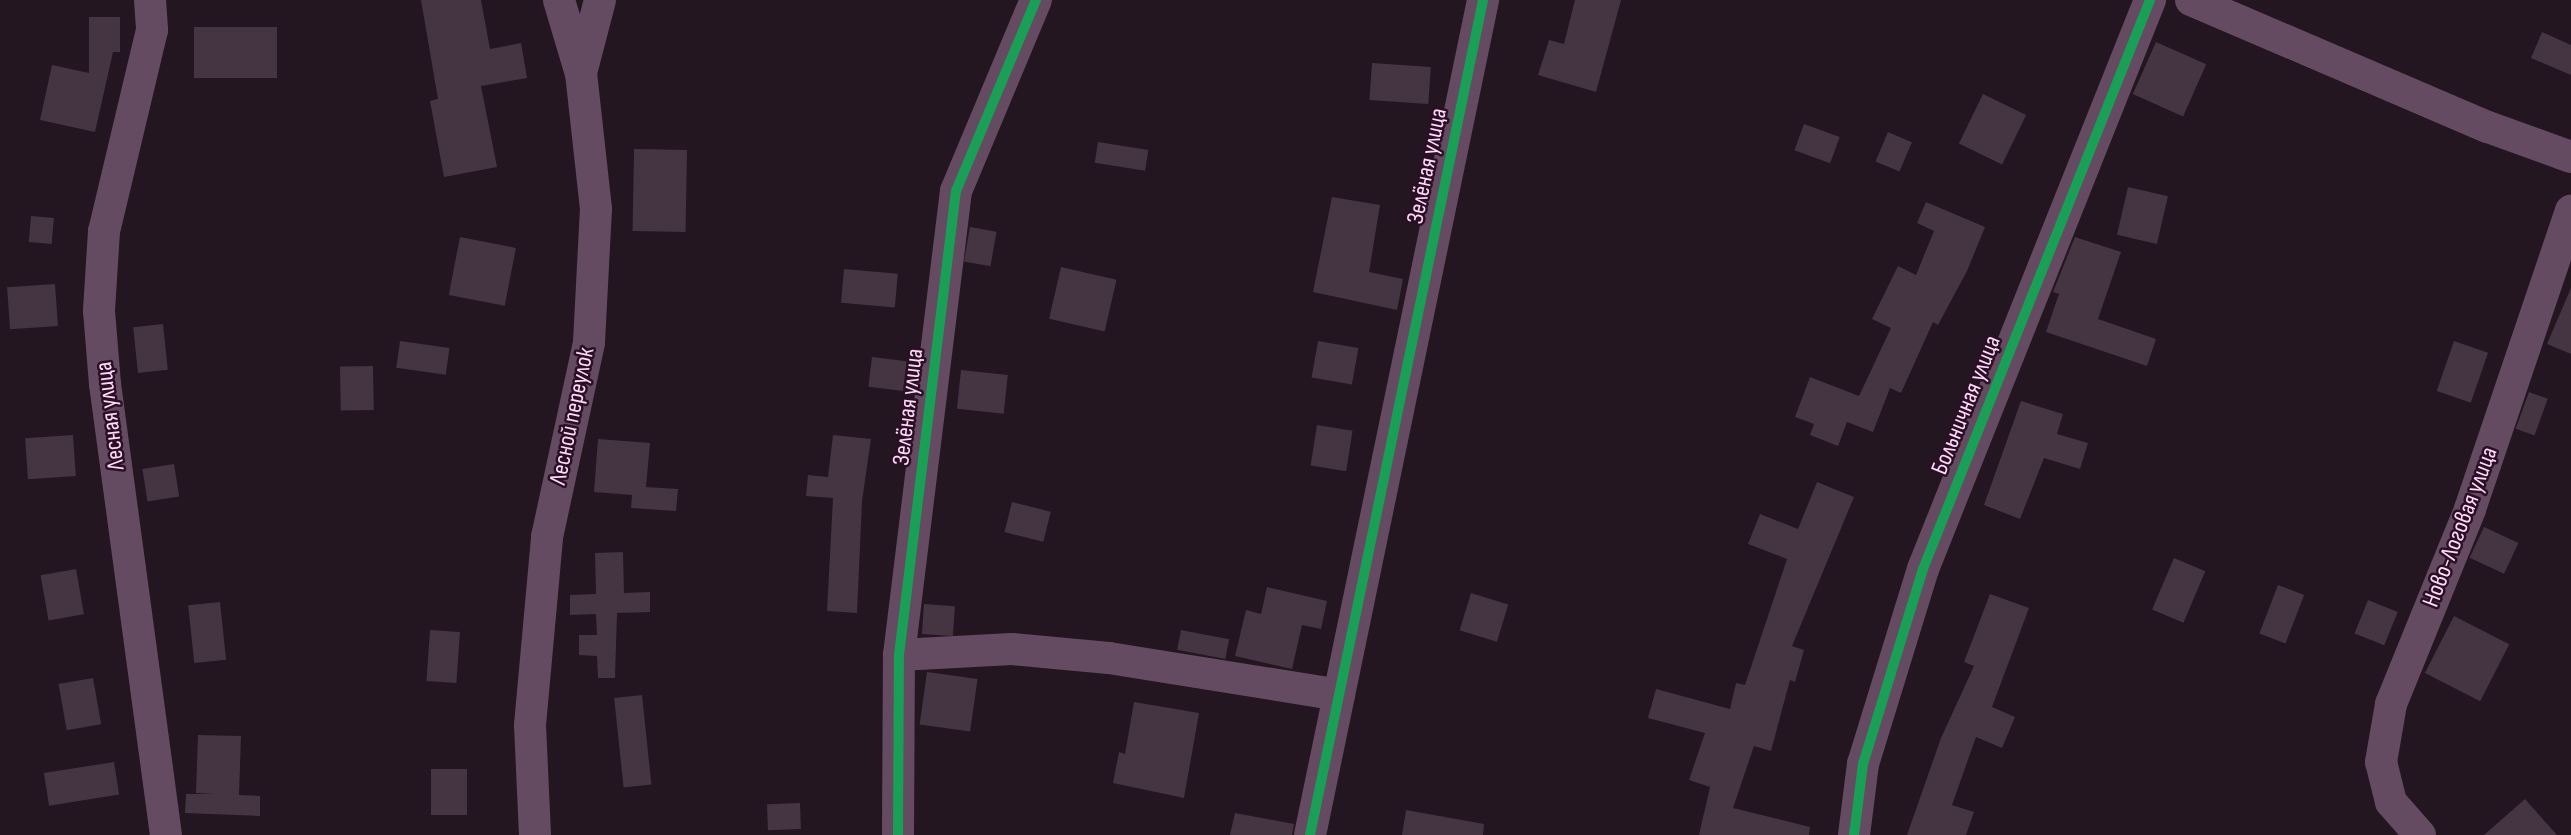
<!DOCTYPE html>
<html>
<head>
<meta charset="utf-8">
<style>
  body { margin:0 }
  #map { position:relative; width:2571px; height:835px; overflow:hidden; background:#231620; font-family:"Sofia Sans Condensed",sans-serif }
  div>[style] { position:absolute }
  .building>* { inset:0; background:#453442; transform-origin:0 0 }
  .minor>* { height:32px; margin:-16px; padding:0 16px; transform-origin:16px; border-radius:16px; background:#644b62 }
  .cycleway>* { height:10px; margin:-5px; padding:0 5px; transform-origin:5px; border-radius:5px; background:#1a9f57 }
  span { translate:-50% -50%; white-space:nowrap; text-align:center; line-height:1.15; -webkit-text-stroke:5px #291024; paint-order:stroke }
  .street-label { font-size:24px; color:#ffd8fa }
</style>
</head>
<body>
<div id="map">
  <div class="building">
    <div style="clip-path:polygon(421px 0,481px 0,490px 49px,521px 43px,527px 78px,481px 86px,497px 167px,444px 177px,430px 101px,438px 99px)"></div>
    <div style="clip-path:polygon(1575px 0,1621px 0,1596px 92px,1538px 75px,1549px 40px,1564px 44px)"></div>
    <div style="clip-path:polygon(89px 17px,120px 17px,120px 52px,113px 52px,95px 132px,40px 120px,52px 65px,89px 73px)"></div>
    <div style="left:194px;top:27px;width:83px;height:51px"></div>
    <div style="clip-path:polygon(2542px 32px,2571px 45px,2571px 75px,2531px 58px)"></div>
    <div style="left:2156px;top:42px;width:55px;height:57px;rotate:24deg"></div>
    <div style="left:1372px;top:63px;width:59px;height:37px;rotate:4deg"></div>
    <div style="left:1983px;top:94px;width:48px;height:55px;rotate:26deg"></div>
    <div style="left:1804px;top:124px;width:38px;height:28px;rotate:20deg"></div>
    <div style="left:1888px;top:132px;width:26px;height:32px;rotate:23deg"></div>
    <div style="left:1098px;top:142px;width:51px;height:21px;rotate:9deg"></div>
    <div style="left:634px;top:149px;width:53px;height:82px;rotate:1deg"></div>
    <div style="left:2128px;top:187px;width:41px;height:49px;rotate:13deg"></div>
    <div style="clip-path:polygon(1332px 197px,1380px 205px,1369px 272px,1403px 279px,1397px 310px,1313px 292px)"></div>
    <div style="clip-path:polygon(1926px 202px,1985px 227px,1967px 271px,1938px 325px,1933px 322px,1901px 393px,1890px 388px,1873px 432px,1847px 422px,1838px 446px,1810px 435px,1814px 424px,1795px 417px,1810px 377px,1859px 396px,1891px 328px,1872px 319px,1898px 266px,1916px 275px,1934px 231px,1917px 223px)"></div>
    <div style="left:31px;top:216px;width:23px;height:26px;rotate:5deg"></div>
    <div style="left:970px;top:227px;width:27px;height:35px;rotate:10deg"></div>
    <div style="left:460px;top:237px;width:57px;height:59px;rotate:11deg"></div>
    <div style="clip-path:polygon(2075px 237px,2121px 252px,2098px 319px,2156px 339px,2147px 366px,2046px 332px,2059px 294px,2053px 292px)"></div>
    <div style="left:1061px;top:267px;width:57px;height:53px;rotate:13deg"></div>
    <div style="left:844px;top:269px;width:54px;height:34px;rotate:5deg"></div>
    <div style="left:55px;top:284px;width:42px;height:48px;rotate:86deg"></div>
    <div style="clip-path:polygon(2571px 288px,2571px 354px,2547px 344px)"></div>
    <div style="left:163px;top:324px;width:46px;height:30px;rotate:84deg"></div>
    <div style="left:400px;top:341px;width:50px;height:27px;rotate:8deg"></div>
    <div style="left:1318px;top:341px;width:41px;height:37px;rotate:10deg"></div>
    <div style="left:2454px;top:341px;width:36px;height:53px;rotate:19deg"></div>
    <div style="left:872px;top:357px;width:35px;height:30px;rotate:7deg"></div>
    <div style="left:373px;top:366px;width:44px;height:33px;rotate:89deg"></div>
    <div style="left:961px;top:370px;width:47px;height:39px;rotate:6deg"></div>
    <div style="left:2529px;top:392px;width:20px;height:39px;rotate:20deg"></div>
    <div style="clip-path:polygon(2021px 401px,2063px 414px,2057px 434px,2088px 443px,2080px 469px,2044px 458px,2020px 519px,1984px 505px)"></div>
    <div style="left:1317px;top:425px;width:36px;height:41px;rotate:9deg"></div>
    <div style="left:73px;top:435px;width:41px;height:48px;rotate:86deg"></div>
    <div style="clip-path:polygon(833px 435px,871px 439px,862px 501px,857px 613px,827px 611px,833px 498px,806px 496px,808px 475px,828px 477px)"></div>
    <div style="clip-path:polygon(598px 439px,650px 443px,646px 487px,678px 489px,676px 511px,631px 508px,632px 495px,594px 492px)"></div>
    <div style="left:174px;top:464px;width:33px;height:32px;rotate:81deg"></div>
    <div style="clip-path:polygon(1817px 482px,1854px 497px,1792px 646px,1804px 650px,1795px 682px,1790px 680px,1771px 751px,1754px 746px,1733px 808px,1810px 827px,1809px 835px,1699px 835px,1710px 787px,1689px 780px,1705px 733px,1648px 718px,1656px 689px,1730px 709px,1736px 683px,1745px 685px,1787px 559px,1748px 544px,1760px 514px,1798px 529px)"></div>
    <div style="left:1012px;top:502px;width:40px;height:31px;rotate:14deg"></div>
    <div style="left:2484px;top:527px;width:38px;height:34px;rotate:25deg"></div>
    <div style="clip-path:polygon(623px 552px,624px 593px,650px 592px,650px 612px,617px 613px,615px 678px,598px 678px,597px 656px,579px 655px,579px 635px,597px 635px,596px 614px,570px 615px,570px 595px,596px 594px,595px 553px)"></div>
    <div style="left:2174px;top:558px;width:34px;height:56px;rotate:23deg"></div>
    <div style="left:76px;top:569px;width:46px;height:36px;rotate:80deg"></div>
    <div style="left:2278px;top:585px;width:28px;height:52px;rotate:21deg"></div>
    <div style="clip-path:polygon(1267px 587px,1327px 601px,1321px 629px,1302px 625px,1292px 669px,1235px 656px,1246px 610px,1261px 614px)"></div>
    <div style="left:1471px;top:593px;width:39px;height:39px;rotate:17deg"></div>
    <div style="clip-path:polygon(1990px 594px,2029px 608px,1992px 707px,2015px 717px,2002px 748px,1976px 737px,1952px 805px,1974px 812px,1966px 835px,1907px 835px,1941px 738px,1974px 666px,1964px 662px)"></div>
    <div style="left:2368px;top:600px;width:32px;height:36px;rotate:22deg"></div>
    <div style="left:220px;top:602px;width:58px;height:32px;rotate:84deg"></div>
    <div style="left:924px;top:604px;width:31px;height:30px;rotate:4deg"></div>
    <div style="left:2454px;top:616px;width:62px;height:64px;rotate:27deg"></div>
    <div style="left:430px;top:630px;width:30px;height:51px;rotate:4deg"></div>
    <div style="left:1181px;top:630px;width:49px;height:20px;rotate:11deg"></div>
    <div style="left:927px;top:672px;width:51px;height:53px;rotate:8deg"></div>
    <div style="left:93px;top:678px;width:47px;height:35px;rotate:80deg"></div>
    <div style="left:642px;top:695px;width:90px;height:28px;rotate:84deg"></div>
    <div style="clip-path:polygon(1134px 702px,1199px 713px,1184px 798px,1113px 783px,1119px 752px,1125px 754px)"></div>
    <div style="clip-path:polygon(198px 735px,241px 736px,239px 795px,260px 796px,260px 816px,185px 813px,186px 794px,214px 794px,196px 793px)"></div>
    <div style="left:114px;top:762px;width:33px;height:71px;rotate:81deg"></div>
    <div style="left:431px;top:769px;width:36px;height:46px"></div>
    <div style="clip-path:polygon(2525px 799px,2557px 835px,2484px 835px)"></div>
    <div style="left:800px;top:803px;width:26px;height:33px;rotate:88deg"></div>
    <div style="clip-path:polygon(1406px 810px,1484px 824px,1483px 835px,1402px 835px)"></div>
    <div style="clip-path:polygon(1235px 813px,1294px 824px,1292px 835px,1230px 835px)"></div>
  </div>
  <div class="minor">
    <div style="left:150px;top:0;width:30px;rotate:86deg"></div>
    <div style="left:152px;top:30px;width:207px;rotate:103.4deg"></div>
    <div style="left:104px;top:231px;width:80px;rotate:93.6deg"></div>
    <div style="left:99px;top:311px;width:73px;rotate:85.3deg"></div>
    <div style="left:105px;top:384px;width:455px;rotate:82.3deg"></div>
    <div style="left:2191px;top:0;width:323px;rotate:23.2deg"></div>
    <div style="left:2488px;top:127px;width:88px;rotate:19.9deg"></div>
    <div style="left:581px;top:73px;width:75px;rotate:-75.4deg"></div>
    <div style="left:899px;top:655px;width:113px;rotate:-3deg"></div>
    <div style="left:1012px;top:649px;width:97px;rotate:5.3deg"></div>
    <div style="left:1109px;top:658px;width:233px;rotate:9.1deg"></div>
    <div style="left:535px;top:835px;width:110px;rotate:-92.6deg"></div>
    <div style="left:530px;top:725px;width:189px;rotate:-84.8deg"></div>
    <div style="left:547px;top:537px;width:199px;rotate:-77.8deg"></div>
    <div style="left:589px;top:342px;width:133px;rotate:-87deg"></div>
    <div style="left:596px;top:209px;width:136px;rotate:-96.3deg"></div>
    <div style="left:581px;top:74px;width:77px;rotate:-106.6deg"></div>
    <div style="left:898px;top:835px;width:180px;rotate:-89.7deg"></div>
    <div style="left:899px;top:655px;width:467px;rotate:-83deg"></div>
    <div style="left:956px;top:191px;width:207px;rotate:-67.3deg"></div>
    <div style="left:1310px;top:835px;width:853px;rotate:-78.29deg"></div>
    <div style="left:1854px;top:835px;width:72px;rotate:-82.8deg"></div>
    <div style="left:1863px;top:764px;width:204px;rotate:-72.9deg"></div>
    <div style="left:1923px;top:569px;width:613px;rotate:-68.25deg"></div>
    <div style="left:2420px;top:835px;width:44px;rotate:-131.3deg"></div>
    <div style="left:2391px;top:802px;width:41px;rotate:-104deg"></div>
    <div style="left:2381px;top:762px;width:59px;rotate:-80.2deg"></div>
    <div style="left:2391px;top:704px;width:210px;rotate:-67.9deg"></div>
    <div style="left:2470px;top:509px;width:315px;rotate:-71.3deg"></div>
  </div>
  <div class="cycleway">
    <div style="left:898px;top:835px;width:180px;rotate:-89.7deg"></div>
    <div style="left:899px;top:655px;width:467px;rotate:-83deg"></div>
    <div style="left:956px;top:191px;width:207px;rotate:-67.3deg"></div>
    <div style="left:1310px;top:835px;width:853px;rotate:-78.29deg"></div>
    <div style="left:1854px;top:835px;width:72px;rotate:-82.8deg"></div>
    <div style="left:1863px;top:764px;width:204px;rotate:-72.9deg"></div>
    <div style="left:1923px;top:569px;width:613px;rotate:-68.25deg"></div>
  </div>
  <div class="street-label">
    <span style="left:1427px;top:166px;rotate:-78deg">Зелёная улица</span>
    <span style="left:1966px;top:405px;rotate:-68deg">Больничная улица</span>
    <span style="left:908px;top:407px;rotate:-83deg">Зелёная улица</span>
    <span style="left:110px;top:416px;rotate:-97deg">Лесная улица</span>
    <span style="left:572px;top:416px;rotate:-78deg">Лесной переулок</span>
    <span style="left:2460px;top:527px;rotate:-69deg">Ново-Логовая улица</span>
  </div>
</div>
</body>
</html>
